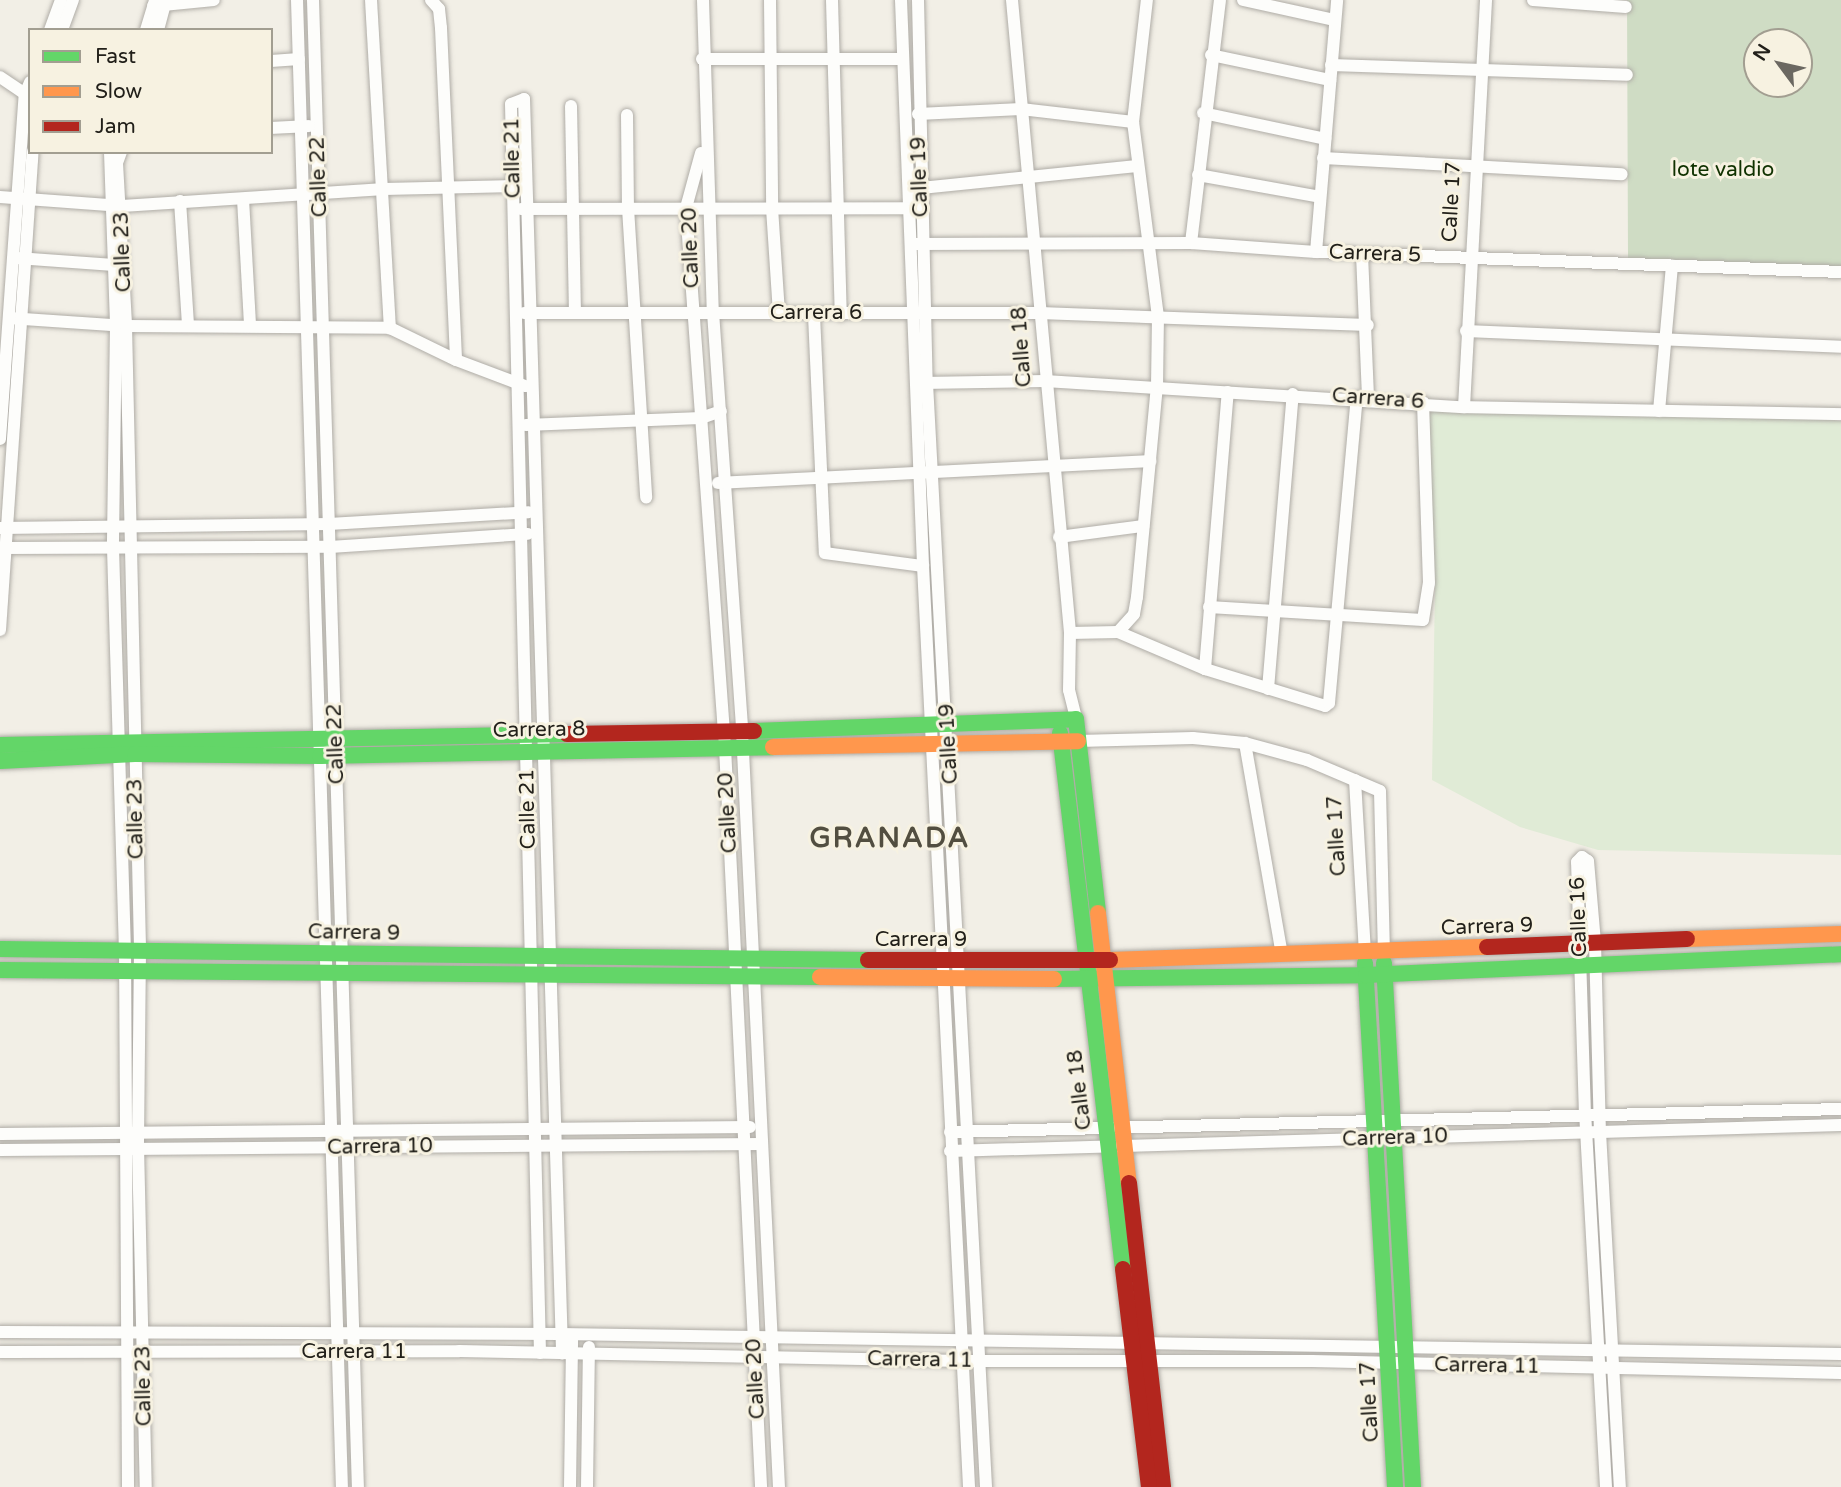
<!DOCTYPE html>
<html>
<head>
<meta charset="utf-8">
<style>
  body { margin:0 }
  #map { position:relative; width:1841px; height:1487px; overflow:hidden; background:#f2efe6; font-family:"Varela Round",sans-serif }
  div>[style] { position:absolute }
  .green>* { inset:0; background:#e0ebd6 }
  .forest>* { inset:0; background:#cfdcc4 }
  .roads { filter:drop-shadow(0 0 2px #afaca6) drop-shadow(0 0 2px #afaca6) }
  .street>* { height:12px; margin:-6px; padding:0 6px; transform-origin:6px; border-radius:6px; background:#fdfdfb }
  .fast>* { height:16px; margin:-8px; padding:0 8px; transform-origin:8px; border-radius:8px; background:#63d668 }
  .slow>* { height:16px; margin:-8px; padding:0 8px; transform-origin:8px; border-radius:8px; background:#ff974d }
  .jam>* { height:16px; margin:-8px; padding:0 8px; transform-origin:8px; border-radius:8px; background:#b3261e }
  span { translate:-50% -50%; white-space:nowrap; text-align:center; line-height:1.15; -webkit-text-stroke:6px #f7f2e1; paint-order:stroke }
  .street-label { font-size:21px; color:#22201a }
  .park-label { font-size:21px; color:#103200 }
  .district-label { font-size:28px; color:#524e40; font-weight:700; letter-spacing:2px }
  .legend { position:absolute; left:28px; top:28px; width:245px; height:126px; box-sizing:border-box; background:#f7f2e1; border:2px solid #a29e91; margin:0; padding:9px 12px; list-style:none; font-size:21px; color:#22201a }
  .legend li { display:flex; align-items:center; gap:14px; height:35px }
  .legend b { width:35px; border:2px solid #a29e91 }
  .north { position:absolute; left:1743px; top:28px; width:70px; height:70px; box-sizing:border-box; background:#f7f2e1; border:2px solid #a29e91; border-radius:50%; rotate:303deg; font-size:19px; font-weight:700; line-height:28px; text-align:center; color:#22201a }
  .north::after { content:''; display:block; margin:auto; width:24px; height:32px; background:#6b6861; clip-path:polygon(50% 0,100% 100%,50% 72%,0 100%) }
</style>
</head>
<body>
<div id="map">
  <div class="green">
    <div style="clip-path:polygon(1424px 403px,1758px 413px,1841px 421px,1841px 855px,1598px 850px,1520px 827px,1432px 780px,1435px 584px)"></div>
  </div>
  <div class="forest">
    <div style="clip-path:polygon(evenodd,1627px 0,1841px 0,1841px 269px,1628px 258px,1627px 0,1757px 42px,1799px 42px,1799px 84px,1757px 84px,1757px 42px)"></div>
  </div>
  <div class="roads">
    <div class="street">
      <div style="left:297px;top:0;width:1488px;rotate:88.27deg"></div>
      <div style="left:313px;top:0;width:1488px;rotate:88.27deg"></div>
      <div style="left:371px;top:0;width:329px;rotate:86.7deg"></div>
      <div style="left:431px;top:0;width:12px;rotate:48deg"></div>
      <div style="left:439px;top:9px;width:19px;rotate:84deg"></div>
      <div style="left:441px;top:28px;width:332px;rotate:87.4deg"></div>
      <div style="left:703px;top:0;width:312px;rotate:88.2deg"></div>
      <div style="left:713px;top:312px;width:420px;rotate:86deg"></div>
      <div style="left:742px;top:731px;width:757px;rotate:87.2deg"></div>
      <div style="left:770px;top:0;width:208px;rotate:89.4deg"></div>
      <div style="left:772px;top:208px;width:105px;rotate:86.2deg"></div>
      <div style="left:832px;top:0;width:315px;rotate:88.4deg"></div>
      <div style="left:901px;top:0;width:566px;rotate:87.77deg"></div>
      <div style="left:923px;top:566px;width:922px;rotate:87.14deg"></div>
      <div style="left:918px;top:0;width:383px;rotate:88.7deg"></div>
      <div style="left:927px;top:383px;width:1106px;rotate:86.94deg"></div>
      <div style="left:1012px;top:0;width:636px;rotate:84.76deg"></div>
      <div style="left:1070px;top:633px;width:57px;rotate:91deg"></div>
      <div style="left:1069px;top:690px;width:30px;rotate:76deg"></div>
      <div style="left:1243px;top:0;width:94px;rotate:12.3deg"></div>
      <div style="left:1533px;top:0;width:93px;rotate:4.3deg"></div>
      <div style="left:153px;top:6px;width:61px;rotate:-5.6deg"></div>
      <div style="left:50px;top:30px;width:32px;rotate:-70deg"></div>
      <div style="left:62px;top:30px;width:32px;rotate:-70deg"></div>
      <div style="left:146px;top:30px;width:31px;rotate:-73deg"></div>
      <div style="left:158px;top:30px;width:31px;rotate:-75deg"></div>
      <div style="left:1211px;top:55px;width:122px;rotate:11.9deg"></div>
      <div style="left:702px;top:59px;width:201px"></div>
      <div style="left:271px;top:61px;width:28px;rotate:-4deg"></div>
      <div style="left:1331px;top:65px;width:296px;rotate:1.9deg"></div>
      <div style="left:0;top:77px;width:36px;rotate:34deg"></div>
      <div style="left:571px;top:106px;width:206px;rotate:88.9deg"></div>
      <div style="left:1203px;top:113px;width:125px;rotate:12deg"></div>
      <div style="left:918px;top:114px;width:103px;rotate:-2.8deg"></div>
      <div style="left:1021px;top:109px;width:113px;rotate:6.6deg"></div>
      <div style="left:627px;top:115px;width:93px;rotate:89.4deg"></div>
      <div style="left:628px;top:208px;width:290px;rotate:86.4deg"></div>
      <div style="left:271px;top:128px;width:38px;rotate:-3deg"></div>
      <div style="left:110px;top:152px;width:173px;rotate:88deg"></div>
      <div style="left:116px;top:325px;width:223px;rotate:90.8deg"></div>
      <div style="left:113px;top:548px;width:401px;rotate:88.3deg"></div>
      <div style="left:125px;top:949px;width:538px;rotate:89.68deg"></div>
      <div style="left:121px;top:152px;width:12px;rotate:110deg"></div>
      <div style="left:117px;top:163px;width:163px;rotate:86.8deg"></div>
      <div style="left:126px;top:326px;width:624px;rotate:88.71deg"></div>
      <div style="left:140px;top:950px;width:196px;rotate:90.6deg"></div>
      <div style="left:138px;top:1146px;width:341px;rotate:88.7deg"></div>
      <div style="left:701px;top:153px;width:57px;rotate:105.3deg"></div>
      <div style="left:686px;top:208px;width:540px;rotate:85.86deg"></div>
      <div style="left:725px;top:747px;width:741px;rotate:87.21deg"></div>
      <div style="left:1323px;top:158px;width:299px;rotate:3.1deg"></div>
      <div style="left:1198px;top:175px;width:124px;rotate:10.2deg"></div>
      <div style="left:921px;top:188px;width:217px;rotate:-5.8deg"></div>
      <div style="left:0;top:197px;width:122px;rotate:4.2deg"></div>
      <div style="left:122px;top:206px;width:263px;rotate:-3.7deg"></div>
      <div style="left:384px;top:189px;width:136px;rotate:-1.3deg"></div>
      <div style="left:243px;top:199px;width:127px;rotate:86.8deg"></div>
      <div style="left:180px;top:201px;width:125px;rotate:86.3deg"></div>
      <div style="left:521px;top:209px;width:388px;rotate:-0.1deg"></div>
      <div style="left:1191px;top:243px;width:245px;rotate:-83.2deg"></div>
      <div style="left:915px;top:244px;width:276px;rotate:-0.2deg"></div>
      <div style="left:1191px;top:243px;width:125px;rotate:4.1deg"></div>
      <div style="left:1316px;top:252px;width:525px;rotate:2.18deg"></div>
      <div style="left:1316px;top:252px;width:253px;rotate:-85.2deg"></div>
      <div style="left:1362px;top:254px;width:143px;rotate:87.6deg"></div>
      <div style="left:17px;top:258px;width:97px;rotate:4.1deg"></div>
      <div style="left:524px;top:313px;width:516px"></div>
      <div style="left:1040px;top:313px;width:328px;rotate:2.1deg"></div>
      <div style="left:814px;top:315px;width:238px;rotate:87.4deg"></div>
      <div style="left:825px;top:553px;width:99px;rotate:7.6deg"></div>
      <div style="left:9px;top:318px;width:117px;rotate:3.9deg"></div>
      <div style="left:126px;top:326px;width:264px;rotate:0.4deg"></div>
      <div style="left:390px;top:328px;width:73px;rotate:25.9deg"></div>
      <div style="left:456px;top:360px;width:74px;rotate:20.6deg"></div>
      <div style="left:1466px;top:331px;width:375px;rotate:2.4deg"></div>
      <div style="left:922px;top:383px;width:123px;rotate:-0.9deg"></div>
      <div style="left:1045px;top:381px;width:420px;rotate:3.6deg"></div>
      <div style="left:1464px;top:407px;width:377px;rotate:1.1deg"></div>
      <div style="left:1464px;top:407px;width:408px;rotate:-86.9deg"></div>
      <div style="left:1659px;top:411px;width:146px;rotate:-84.9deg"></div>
      <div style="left:526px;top:425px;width:175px;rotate:-2.3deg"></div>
      <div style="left:701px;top:418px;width:21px;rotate:-19deg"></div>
      <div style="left:0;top:439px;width:346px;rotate:-85.9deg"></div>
      <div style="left:25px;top:94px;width:13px;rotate:-67deg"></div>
      <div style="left:718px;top:483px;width:433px;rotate:-2.9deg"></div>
      <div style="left:0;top:528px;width:329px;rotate:-0.7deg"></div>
      <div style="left:329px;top:524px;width:200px;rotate:-3.4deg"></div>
      <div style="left:1059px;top:537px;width:85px;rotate:-7.5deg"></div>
      <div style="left:0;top:548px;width:330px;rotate:-0.2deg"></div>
      <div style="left:330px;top:547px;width:198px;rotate:-3.8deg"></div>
      <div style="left:1209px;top:607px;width:214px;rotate:3.5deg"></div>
      <div style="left:1423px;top:620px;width:37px;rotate:-81deg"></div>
      <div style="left:1429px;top:583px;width:181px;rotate:-91.9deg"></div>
      <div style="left:0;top:630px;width:479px;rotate:-86.1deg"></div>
      <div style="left:1118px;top:632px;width:24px;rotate:-48deg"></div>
      <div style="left:1134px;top:614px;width:17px;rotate:-80deg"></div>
      <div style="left:1137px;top:597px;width:211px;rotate:-84.6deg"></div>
      <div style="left:1157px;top:387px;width:70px;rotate:-89.2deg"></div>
      <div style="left:1158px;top:317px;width:197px;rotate:-97.3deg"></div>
      <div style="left:1133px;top:122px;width:123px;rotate:-83.5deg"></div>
      <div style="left:1070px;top:633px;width:48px;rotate:-1.2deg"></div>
      <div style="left:1118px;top:632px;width:95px;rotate:23deg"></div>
      <div style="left:1205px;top:669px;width:126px;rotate:17.1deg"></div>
      <div style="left:1325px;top:706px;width:5px;rotate:-37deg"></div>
      <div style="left:1329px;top:703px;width:307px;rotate:-84.8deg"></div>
      <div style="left:1205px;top:669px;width:278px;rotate:-85.3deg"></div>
      <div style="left:1268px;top:689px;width:296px;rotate:-85.2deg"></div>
      <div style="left:1078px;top:741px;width:115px;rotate:-1.5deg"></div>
      <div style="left:1193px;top:738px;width:52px;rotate:5.5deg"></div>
      <div style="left:1245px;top:743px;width:64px;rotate:15.3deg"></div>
      <div style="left:1307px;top:760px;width:79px;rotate:23deg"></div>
      <div style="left:1380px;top:791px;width:160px;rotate:88.6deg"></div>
      <div style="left:1245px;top:743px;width:214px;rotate:80.1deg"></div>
      <div style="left:1355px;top:780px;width:173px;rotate:86.7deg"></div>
      <div style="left:950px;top:1132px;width:891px;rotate:-1.48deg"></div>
      <div style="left:0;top:1134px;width:750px;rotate:-0.53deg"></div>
      <div style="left:0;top:1150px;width:761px;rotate:-0.45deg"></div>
      <div style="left:950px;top:1151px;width:891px;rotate:-1.67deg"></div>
      <div style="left:0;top:1332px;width:561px;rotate:0.2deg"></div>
      <div style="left:561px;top:1334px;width:1280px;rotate:0.9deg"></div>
      <div style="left:0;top:1352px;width:459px;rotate:-0.1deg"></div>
      <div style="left:459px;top:1351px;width:503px;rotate:1.14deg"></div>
      <div style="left:962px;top:1361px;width:350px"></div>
      <div style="left:1312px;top:1361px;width:529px;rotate:1.3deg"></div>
      <div style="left:540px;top:1353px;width:1249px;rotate:-91.33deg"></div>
      <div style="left:511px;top:104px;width:14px;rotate:-21deg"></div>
      <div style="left:524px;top:99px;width:1255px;rotate:88.26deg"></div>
      <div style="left:570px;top:1487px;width:152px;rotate:-89.2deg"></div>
      <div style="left:587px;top:1487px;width:140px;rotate:-89.2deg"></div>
      <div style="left:1606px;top:1487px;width:373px;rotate:-93.2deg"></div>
      <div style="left:1585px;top:1115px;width:253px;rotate:-91.8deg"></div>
      <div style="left:1577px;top:862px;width:7px;rotate:-45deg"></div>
      <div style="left:1582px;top:857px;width:7px;rotate:34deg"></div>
      <div style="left:1588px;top:861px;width:82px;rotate:85.1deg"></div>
      <div style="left:1595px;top:943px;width:189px;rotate:88.5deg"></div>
      <div style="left:1600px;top:1132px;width:356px;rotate:86.8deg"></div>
    </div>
    <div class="fast">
      <div style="left:754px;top:731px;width:322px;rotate:-2.1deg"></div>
      <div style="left:1076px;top:719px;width:195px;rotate:83.5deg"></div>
      <div style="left:1060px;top:733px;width:540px;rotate:83.3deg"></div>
      <div style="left:0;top:745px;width:567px;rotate:-1.11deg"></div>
      <div style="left:0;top:761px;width:135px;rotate:-3deg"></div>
      <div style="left:135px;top:754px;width:185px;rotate:0.6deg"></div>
      <div style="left:320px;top:756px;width:453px;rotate:-1.1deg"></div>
      <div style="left:0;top:949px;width:868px;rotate:0.73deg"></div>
      <div style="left:1365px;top:963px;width:525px;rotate:86.72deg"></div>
      <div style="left:1384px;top:963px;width:525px;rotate:86.83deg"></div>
      <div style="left:0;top:970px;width:820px;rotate:0.49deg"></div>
      <div style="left:1054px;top:979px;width:312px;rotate:-0.7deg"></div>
      <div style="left:1366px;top:975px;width:475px;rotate:-2.5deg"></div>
    </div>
    <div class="slow">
      <div style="left:773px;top:747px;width:305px;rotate:-1.1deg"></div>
      <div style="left:1098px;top:913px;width:272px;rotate:83.5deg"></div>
      <div style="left:1687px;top:939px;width:154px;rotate:-1.9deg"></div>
      <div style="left:1110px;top:960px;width:377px;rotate:-2deg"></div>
      <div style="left:820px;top:977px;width:234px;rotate:0.5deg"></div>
    </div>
    <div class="jam">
      <div style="left:567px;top:734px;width:187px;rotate:-0.9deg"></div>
      <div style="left:1487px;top:947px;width:200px;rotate:-2.3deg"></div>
      <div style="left:868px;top:960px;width:242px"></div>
      <div style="left:1129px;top:1183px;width:306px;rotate:83.6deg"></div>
      <div style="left:1123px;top:1269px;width:220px;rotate:83.2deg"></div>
    </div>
  </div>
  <div class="street-label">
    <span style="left:513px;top:158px;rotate:-91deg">Calle 21</span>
    <span style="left:319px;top:177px;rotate:-92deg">Calle 22</span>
    <span style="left:920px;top:177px;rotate:-92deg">Calle 19</span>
    <span style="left:1452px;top:202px;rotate:-87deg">Calle 17</span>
    <span style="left:691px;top:248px;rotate:-92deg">Calle 20</span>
    <span style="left:123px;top:252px;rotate:-92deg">Calle 23</span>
    <span style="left:1375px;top:254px;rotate:2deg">Carrera 5</span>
    <span style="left:816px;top:313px">Carrera 6</span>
    <span style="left:1022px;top:347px;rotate:-94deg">Calle 18</span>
    <span style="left:1378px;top:399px;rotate:4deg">Carrera 6</span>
    <span style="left:539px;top:730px;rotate:-1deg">Carrera 8</span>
    <span style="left:336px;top:744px;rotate:-92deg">Calle 22</span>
    <span style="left:949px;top:744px;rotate:-93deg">Calle 19</span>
    <span style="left:528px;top:809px;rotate:-91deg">Calle 21</span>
    <span style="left:728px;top:813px;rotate:-93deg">Calle 20</span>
    <span style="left:136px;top:819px;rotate:-91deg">Calle 23</span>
    <span style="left:1337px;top:836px;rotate:-93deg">Calle 17</span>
    <span style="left:1579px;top:917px;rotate:-92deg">Calle 16</span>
    <span style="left:1487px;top:927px;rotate:-2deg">Carrera 9</span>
    <span style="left:354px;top:933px;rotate:1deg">Carrera 9</span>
    <span style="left:921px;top:940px">Carrera 9</span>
    <span style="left:1080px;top:1090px;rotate:-97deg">Calle 18</span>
    <span style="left:1395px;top:1138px;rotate:-2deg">Carrera 10</span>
    <span style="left:380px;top:1147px;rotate:-1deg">Carrera 10</span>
    <span style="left:354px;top:1352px">Carrera 11</span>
    <span style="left:920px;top:1360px;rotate:1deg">Carrera 11</span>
    <span style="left:1487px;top:1366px;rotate:1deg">Carrera 11</span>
    <span style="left:756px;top:1379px;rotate:-93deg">Calle 20</span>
    <span style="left:144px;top:1386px;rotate:-91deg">Calle 23</span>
    <span style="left:1370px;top:1402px;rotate:-93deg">Calle 17</span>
  </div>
  <div class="park-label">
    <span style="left:1723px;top:170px">lote valdio</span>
  </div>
  <div class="district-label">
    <span style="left:890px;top:838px">GRANADA</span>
  </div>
  <ul class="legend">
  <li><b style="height:9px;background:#63d668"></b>Fast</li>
  <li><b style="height:9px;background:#ff974d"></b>Slow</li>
  <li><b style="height:9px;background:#b3261e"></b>Jam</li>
  </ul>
  <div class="north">N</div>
</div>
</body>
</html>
